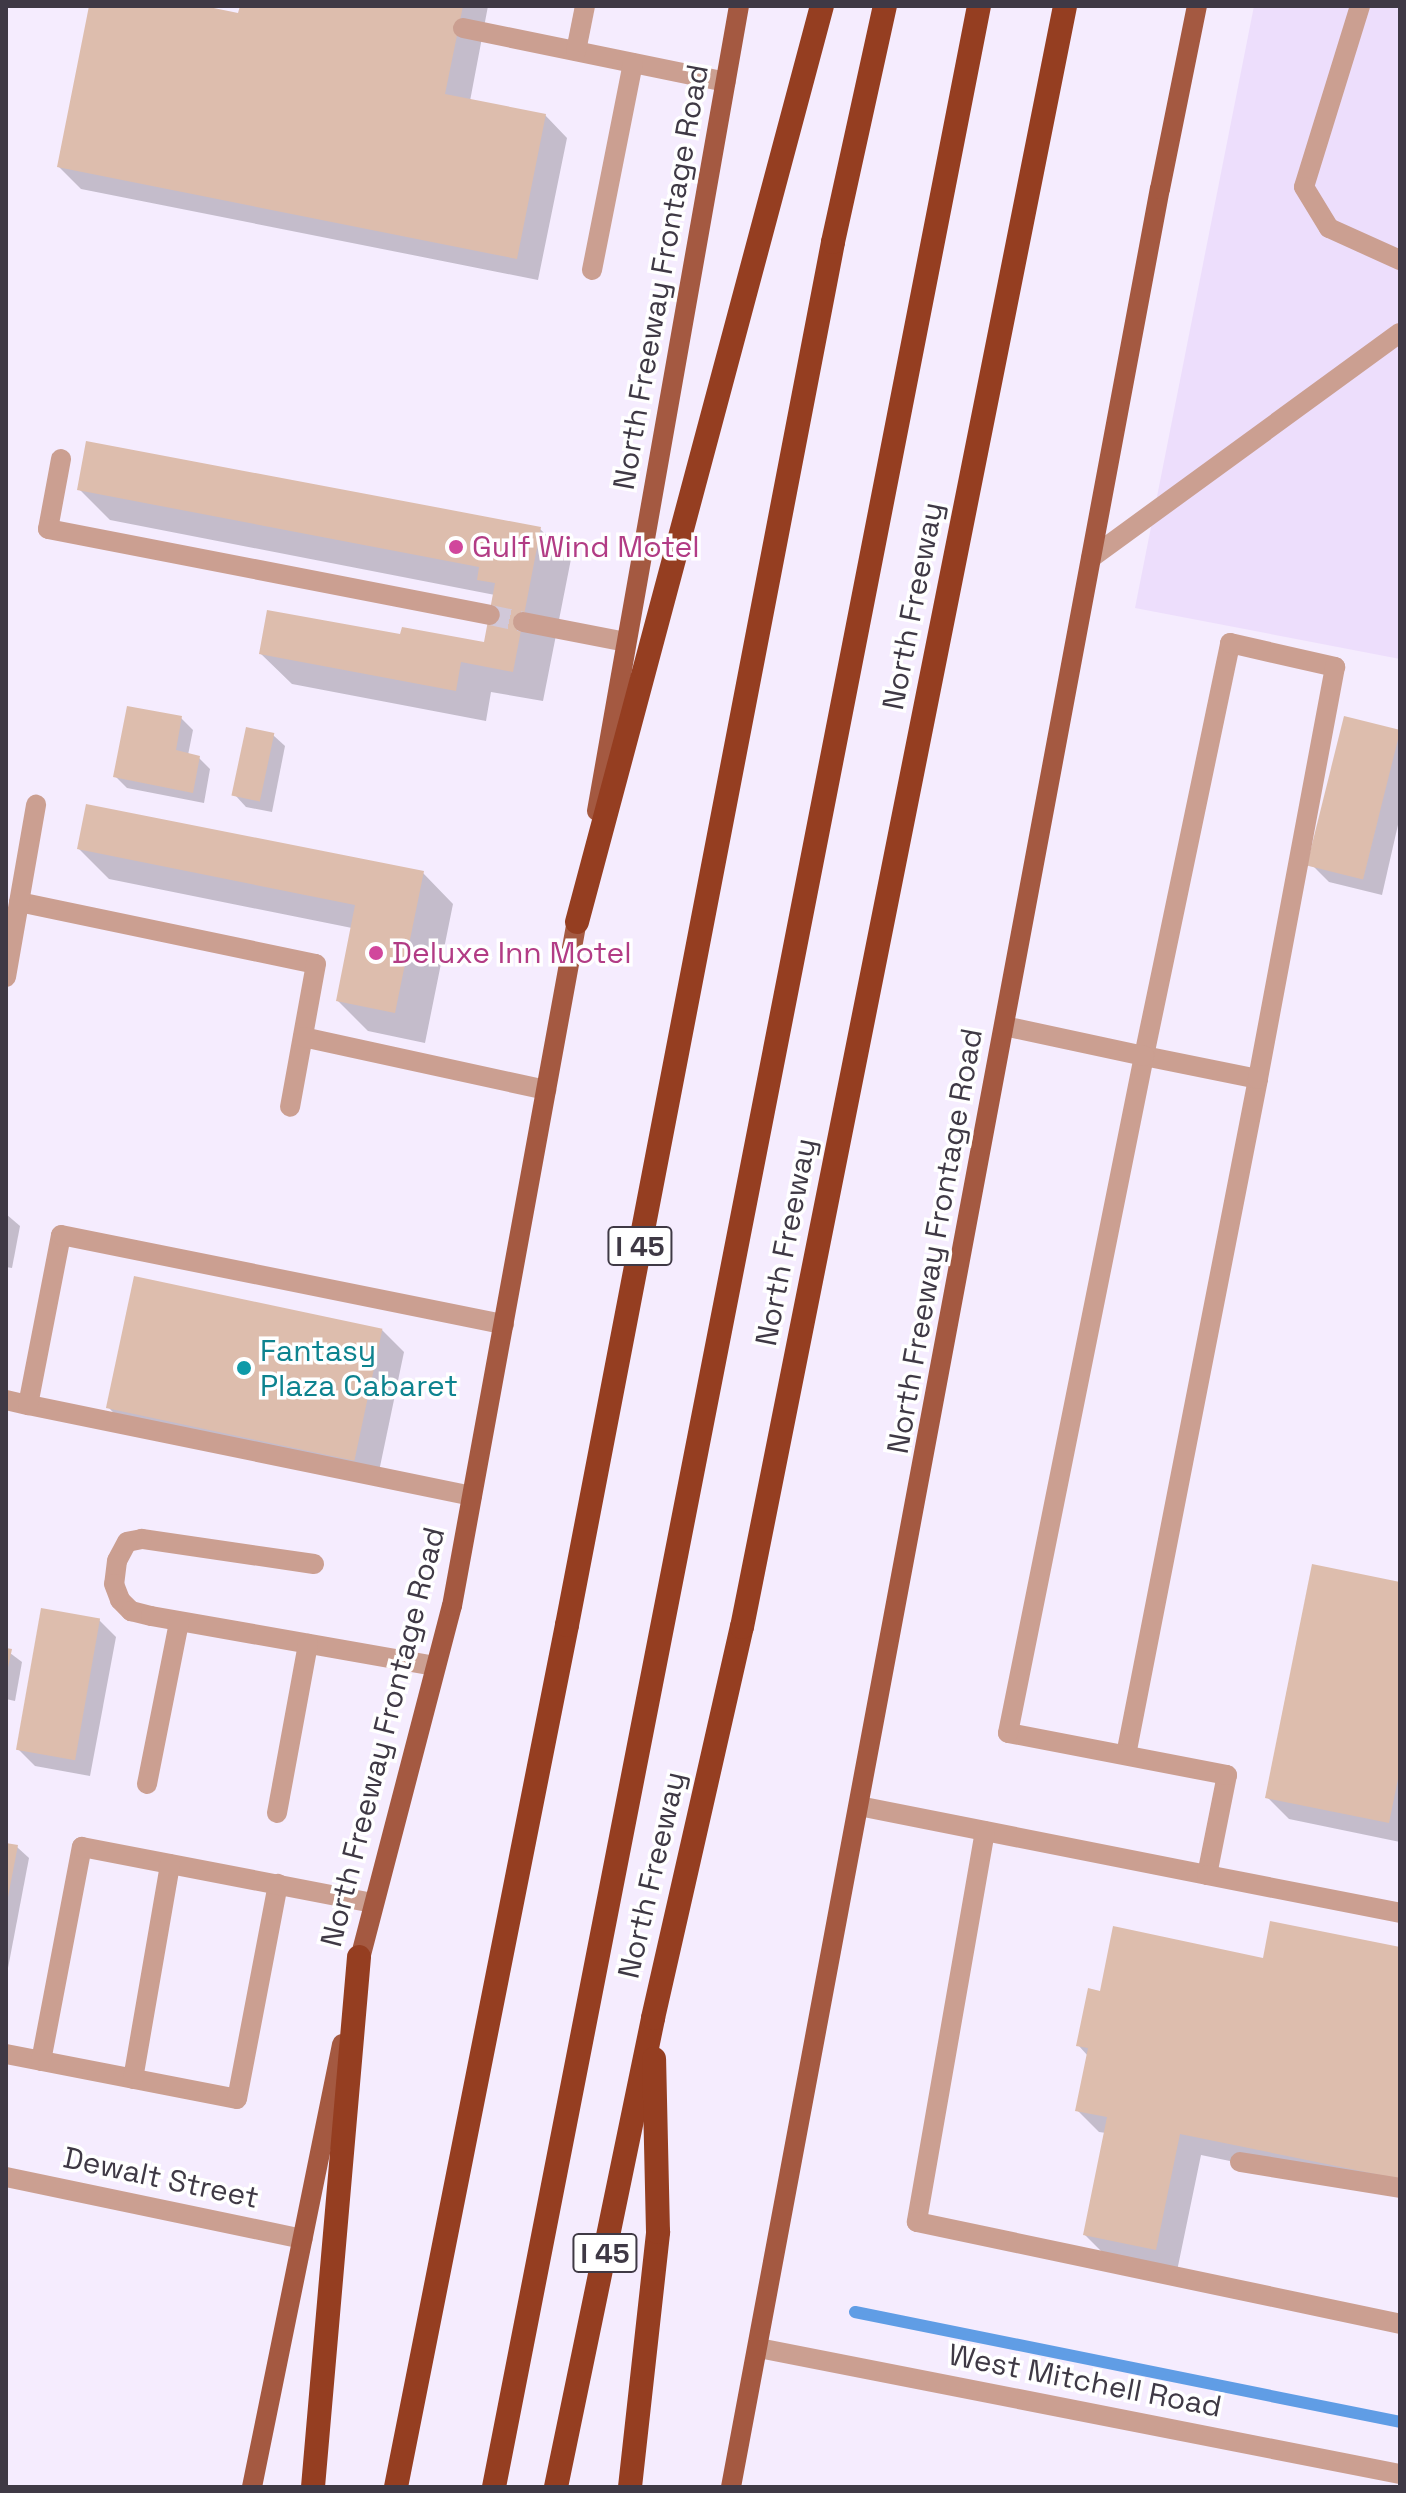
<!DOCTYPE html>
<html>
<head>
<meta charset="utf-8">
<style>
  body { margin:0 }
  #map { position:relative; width:1406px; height:2493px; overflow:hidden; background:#f5ecfe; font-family:"Space Grotesk",sans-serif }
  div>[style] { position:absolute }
  .built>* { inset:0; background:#eddefc }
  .shadow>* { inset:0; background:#0003 }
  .stream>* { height:12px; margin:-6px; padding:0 6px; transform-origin:6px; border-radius:6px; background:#609de5 }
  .building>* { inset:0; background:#ddbdad; transform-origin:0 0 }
  .minor-tunnel>* { height:20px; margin-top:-10px; transform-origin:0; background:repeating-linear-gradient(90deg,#d1c8d9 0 20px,transparent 0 30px) }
  .minor>* { height:20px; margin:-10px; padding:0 10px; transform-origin:10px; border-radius:10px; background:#cb9f91 }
  .major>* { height:20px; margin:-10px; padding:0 10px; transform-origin:10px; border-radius:10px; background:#a45941 }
  .highway>* { height:24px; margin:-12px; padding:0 12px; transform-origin:12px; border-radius:12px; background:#953e21 }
  .dots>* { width:22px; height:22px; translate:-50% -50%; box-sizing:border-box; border:4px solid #fff; border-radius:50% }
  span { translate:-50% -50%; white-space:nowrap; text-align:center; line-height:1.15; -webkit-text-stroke:7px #fff; paint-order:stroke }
  .shield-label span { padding:2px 6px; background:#fff; border:2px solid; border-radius:6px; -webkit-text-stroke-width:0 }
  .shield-label { font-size:28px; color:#3f3945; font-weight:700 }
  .street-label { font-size:30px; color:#3f3945 }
  .hotel-label { font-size:30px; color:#b23c85 }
  .left { translate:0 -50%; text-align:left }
  .culture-label { font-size:30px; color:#0d838f }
  .frame { position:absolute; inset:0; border:8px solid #3f3945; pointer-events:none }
</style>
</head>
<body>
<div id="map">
  <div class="built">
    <div style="clip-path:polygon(1254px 6px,1400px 6px,1400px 659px,1135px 608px)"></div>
  </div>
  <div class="shadow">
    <div style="clip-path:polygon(91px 6px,194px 6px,240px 15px,242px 6px,488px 6px,470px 101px,545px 115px,567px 138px,538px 280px,81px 189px,59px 167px)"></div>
    <div style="clip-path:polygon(79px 489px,540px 529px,571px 559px,543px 701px,491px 692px,486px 721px,292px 684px,261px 654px,402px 637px,486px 645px,495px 595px,110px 520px)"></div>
    <div style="clip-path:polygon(181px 718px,193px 730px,188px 755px,199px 758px,210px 769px,204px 803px,127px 788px,116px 777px)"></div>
    <div style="clip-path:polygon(1399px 731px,1400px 816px,1382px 895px,1329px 882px,1312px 865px)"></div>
    <div style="clip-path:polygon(273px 735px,285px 746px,272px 812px,246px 807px,235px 795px)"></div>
    <div style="clip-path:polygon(79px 849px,423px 873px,453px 904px,425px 1043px,368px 1031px,338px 1001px,352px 928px,109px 879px)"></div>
    <div style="clip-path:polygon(6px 1214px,20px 1226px,12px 1268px,6px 1267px)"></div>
    <div style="clip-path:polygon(382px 1330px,404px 1352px,377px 1481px,130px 1430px,108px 1407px)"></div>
    <div style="clip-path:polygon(1400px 1584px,1400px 1842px,1289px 1819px,1267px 1797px)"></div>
    <div style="clip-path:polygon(99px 1620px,116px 1637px,90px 1776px,35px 1766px,18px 1749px)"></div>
    <div style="clip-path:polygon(6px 1650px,22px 1662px,15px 1701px,6px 1699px)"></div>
    <div style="clip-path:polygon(6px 1845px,17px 1847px,29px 1858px,8px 1968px)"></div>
    <div style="clip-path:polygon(1400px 1949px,1400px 2196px,1201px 2155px,1177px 2271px,1107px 2257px,1085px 2235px,1106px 2133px,1099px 2132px,1077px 2110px,1088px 2056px,1078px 2045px,1102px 1993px,1264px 1960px)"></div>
  </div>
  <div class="stream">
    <div style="left:855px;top:2312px;width:556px;rotate:11.41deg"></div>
  </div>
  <div class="building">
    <div style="clip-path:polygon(89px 6px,204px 6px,238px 13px,240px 6px,463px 6px,445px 94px,546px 114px,517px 259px,57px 167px)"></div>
    <div style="clip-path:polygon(86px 441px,541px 527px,513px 672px,461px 662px,456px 691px,259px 654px,267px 610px,400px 634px,402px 627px,484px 642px,495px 583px,477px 580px,479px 567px,77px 490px)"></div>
    <div style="clip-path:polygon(127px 706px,182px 716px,176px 750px,200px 756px,193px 793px,113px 777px)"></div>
    <div style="left:1344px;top:716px;width:58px;height:154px;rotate:14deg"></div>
    <div style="left:246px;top:727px;width:29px;height:70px;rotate:12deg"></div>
    <div style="clip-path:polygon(86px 804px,424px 871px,395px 1013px,336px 1001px,355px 905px,77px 849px)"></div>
    <div style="left:134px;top:1276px;width:254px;height:135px;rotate:12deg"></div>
    <div style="clip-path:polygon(1312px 1564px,1400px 1582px,1400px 1769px,1389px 1823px,1265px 1798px)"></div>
    <div style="left:41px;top:1608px;width:60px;height:144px;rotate:10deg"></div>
    <div style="clip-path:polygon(6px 1648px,12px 1649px,7px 1672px,6px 1672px)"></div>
    <div style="clip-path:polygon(6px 1843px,18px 1845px,7px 1902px,6px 1902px)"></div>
    <div style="clip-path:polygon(1270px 1921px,1400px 1947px,1400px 2179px,1180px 2134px,1156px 2250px,1083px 2235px,1107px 2117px,1075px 2111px,1088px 2048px,1076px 2046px,1088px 1988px,1100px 1991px,1113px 1926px,1263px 1958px)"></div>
  </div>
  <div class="minor-tunnel">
    <div style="left:490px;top:615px;width:34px;rotate:12deg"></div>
  </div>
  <div class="minor">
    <div style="left:1360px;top:6px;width:189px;rotate:107.2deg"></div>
    <div style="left:1304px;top:187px;width:48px;rotate:58.6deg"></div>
    <div style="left:1329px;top:228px;width:78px;rotate:24.3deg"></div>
    <div style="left:463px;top:28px;width:268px;rotate:11.6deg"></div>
    <div style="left:576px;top:51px;width:46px;rotate:-78.7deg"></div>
    <div style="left:592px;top:270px;width:211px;rotate:-78.8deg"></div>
    <div style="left:61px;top:459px;width:71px;rotate:100.5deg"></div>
    <div style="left:48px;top:529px;width:450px;rotate:11deg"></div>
    <div style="left:1091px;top:558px;width:382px;rotate:-36.1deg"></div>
    <div style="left:523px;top:622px;width:105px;rotate:11deg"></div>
    <div style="left:19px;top:902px;width:303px;rotate:11.8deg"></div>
    <div style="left:316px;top:964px;width:145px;rotate:100.3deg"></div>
    <div style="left:6px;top:977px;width:175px;rotate:-80.1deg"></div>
    <div style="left:303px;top:1037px;width:249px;rotate:12.3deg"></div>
    <div style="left:6px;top:1400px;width:23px;rotate:13deg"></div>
    <div style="left:472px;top:1496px;width:453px;rotate:-168.4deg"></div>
    <div style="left:28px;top:1405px;width:173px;rotate:-79deg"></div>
    <div style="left:61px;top:1235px;width:452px;rotate:11.4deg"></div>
    <div style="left:314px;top:1564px;width:174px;rotate:-171.7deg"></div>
    <div style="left:142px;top:1539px;width:15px;rotate:169deg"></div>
    <div style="left:127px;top:1542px;width:21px;rotate:118deg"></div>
    <div style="left:117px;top:1561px;width:23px;rotate:97deg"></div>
    <div style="left:114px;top:1584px;width:17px;rotate:69deg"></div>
    <div style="left:120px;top:1600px;width:16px;rotate:45deg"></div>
    <div style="left:131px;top:1611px;width:21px;rotate:14deg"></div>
    <div style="left:151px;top:1616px;width:289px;rotate:10deg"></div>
    <div style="left:1126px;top:1755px;width:689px;rotate:-78.95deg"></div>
    <div style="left:1258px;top:1079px;width:116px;rotate:-168.6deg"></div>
    <div style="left:1144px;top:1056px;width:422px;rotate:-78.2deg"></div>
    <div style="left:1230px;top:643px;width:108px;rotate:12.9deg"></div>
    <div style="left:1335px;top:667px;width:419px;rotate:100.6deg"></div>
    <div style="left:147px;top:1784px;width:165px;rotate:-78.8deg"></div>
    <div style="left:859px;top:1806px;width:355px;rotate:11.2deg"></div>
    <div style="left:1207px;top:1875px;width:102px;rotate:-78.7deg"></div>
    <div style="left:1227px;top:1775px;width:223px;rotate:-169.1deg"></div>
    <div style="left:1008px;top:1733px;width:691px;rotate:-78.64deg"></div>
    <div style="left:1144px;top:1056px;width:143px;rotate:-167.9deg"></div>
    <div style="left:277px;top:1813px;width:172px;rotate:-79.6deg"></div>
    <div style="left:985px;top:1831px;width:397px;rotate:99.9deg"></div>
    <div style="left:917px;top:2222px;width:494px;rotate:11.9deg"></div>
    <div style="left:1207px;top:1875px;width:197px;rotate:11.1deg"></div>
    <div style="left:6px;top:2054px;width:235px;rotate:11deg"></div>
    <div style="left:237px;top:2099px;width:219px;rotate:-79.2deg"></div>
    <div style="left:41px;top:2061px;width:218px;rotate:-79.2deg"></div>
    <div style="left:82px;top:1847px;width:296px;rotate:10.9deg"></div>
    <div style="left:133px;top:2079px;width:218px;rotate:-80.2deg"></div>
    <div style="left:1240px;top:2162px;width:162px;rotate:9.2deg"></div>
    <div style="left:6px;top:2177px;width:303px;rotate:11.8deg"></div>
    <div style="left:759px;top:2348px;width:653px;rotate:11.12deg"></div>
  </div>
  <div class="major">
    <div style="left:597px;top:811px;width:817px;rotate:-80deg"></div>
    <div style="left:357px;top:1970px;width:376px;rotate:-75.4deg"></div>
    <div style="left:452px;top:1606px;width:708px;rotate:-79.67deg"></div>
    <div style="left:252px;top:2487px;width:452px;rotate:-78.5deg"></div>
    <div style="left:731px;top:2487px;width:2338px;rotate:-79.43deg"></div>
    <div style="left:1160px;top:189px;width:187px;rotate:-78.6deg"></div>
  </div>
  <div class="highway">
    <div style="left:577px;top:922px;width:948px;rotate:-75.03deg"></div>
    <div style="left:313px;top:2487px;width:532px;rotate:-85.04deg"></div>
    <div style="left:396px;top:2487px;width:879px;rotate:-78.78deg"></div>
    <div style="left:567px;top:1625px;width:1408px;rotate:-79.11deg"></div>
    <div style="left:833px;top:242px;width:242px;rotate:-77.6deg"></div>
    <div style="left:494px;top:2487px;width:2528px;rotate:-78.94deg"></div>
    <div style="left:556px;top:2487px;width:479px;rotate:-78.3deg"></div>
    <div style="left:653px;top:2018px;width:401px;rotate:-77.2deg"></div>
    <div style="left:742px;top:1627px;width:1653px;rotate:-78.73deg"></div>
    <div style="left:630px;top:2487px;width:257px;rotate:-83.7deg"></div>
    <div style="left:658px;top:2232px;width:173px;rotate:-91.3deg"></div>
  </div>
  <div class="dots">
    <div style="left:456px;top:547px;background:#d1479c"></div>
    <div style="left:376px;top:953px;background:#d1479c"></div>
    <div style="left:244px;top:1368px;background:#0f9aa8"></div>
  </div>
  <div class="shield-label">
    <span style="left:640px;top:1246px">I 45</span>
    <span style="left:605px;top:2253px">I 45</span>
  </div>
  <div class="street-label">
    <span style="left:661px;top:277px;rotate:-80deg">North Freeway Frontage Road</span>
    <span style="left:913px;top:606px;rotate:-79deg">North Freeway</span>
    <span style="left:935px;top:1241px;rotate:-80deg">North Freeway Frontage Road</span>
    <span style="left:786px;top:1242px;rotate:-79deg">North Freeway</span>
    <span style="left:383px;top:1737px;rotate:-76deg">North Freeway Frontage Road</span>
    <span style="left:652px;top:1875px;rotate:-77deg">North Freeway</span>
    <span style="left:161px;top:2178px;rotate:12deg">Dewalt Street</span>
    <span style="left:1085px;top:2381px;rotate:11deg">West Mitchell Road</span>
  </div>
  <div class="hotel-label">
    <span class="left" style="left:472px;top:547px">Gulf Wind Motel</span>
    <span class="left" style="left:392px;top:953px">Deluxe Inn Motel</span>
  </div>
  <div class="culture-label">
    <span class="left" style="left:260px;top:1368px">Fantasy<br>Plaza Cabaret</span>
  </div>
  <div class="frame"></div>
</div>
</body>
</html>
